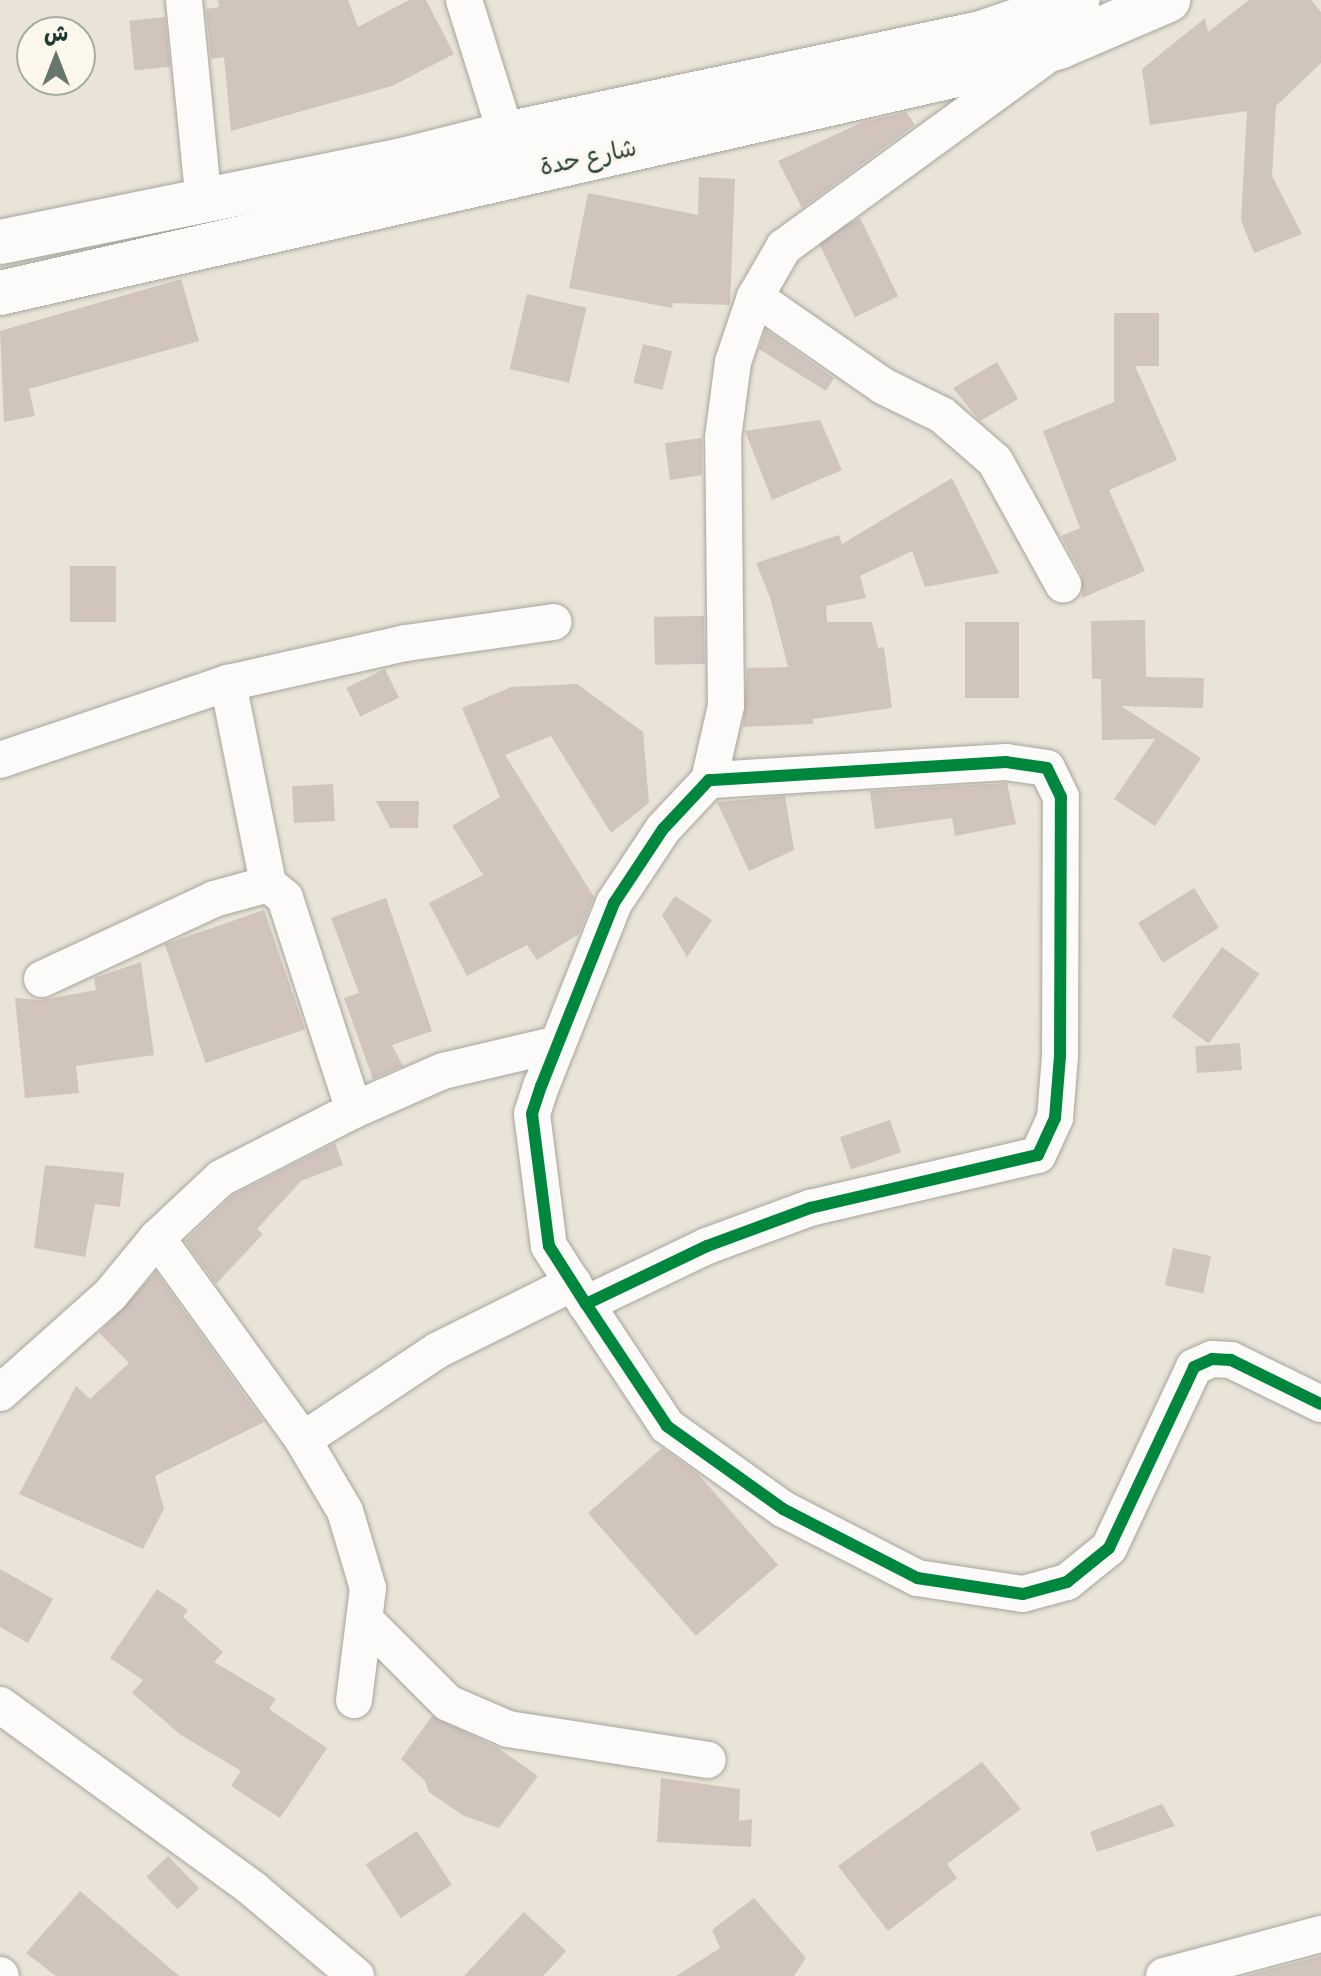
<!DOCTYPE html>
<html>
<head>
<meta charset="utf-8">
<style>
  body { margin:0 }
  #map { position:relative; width:1321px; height:1976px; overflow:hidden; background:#e9e4d7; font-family:Itim,"Playpen Sans Arabic",sans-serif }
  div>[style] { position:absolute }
  .building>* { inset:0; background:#d0c4bd; transform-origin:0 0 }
  .roads { filter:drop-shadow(0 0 2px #a5a69d) drop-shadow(0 0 2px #a5a69d) }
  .minor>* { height:36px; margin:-18px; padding:0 18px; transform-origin:18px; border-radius:18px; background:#fcfbf9 }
  .primary>* { height:44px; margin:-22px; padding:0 22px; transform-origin:22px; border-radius:22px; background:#fcfbf9 }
  .cycleway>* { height:12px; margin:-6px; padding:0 6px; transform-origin:6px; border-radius:6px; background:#00873e }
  span { translate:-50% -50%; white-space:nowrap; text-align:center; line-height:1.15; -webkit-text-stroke:6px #fbf7ec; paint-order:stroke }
  .street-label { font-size:24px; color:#1f3d34 }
  .north { position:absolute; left:16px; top:16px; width:80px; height:80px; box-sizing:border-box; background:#fbf7ec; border:2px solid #a3ada2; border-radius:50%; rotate:0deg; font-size:22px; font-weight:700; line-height:32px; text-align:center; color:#1f3d34 }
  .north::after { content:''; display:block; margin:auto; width:28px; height:36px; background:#66776d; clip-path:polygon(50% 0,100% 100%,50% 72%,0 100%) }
</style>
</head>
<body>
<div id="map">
  <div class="building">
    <div style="clip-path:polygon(218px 0,348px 0,358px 27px,409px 0,426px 0,454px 54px,392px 86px,231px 131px,224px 57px,211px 59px,206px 9px,219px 7px)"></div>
    <div style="clip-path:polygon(1249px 0,1311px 0,1321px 12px,1321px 63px,1276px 106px,1272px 176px,1302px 234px,1254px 253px,1241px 220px,1247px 111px,1150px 125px,1142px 69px,1205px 18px,1208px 32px)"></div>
    <div style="left:165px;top:17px;width:50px;height:36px;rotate:84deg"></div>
    <div style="clip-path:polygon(906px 112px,915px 125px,802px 208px,778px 161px,863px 122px)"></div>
    <div style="clip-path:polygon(699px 177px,735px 179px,730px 305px,673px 303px,672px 308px,569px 288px,588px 193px,698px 215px)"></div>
    <div style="left:860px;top:218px;width:87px;height:48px;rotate:64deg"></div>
    <div style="clip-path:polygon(181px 279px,199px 341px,29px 389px,35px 416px,4px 422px,0 331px)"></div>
    <div style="left:527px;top:294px;width:61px;height:77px;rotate:13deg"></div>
    <div style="clip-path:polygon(1114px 313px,1159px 313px,1159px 366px,1135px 366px,1177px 460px,1109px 490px,1145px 571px,1082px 598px,1082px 575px,1061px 536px,1080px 528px,1043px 431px,1114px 402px)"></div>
    <div style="clip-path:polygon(766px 330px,834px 378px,826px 391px,759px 349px)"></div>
    <div style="left:643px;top:344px;width:30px;height:40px;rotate:14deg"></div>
    <div style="clip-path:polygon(997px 362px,1018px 399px,980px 421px,953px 388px)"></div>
    <div style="clip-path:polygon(820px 420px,842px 470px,772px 500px,745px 431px)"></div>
    <div style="clip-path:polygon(702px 438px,702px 475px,670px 480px,665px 443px)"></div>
    <div style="clip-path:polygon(952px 478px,999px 573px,925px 587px,912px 551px,860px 576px,866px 598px,826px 606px,827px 622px,872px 622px,878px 648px,884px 647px,892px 708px,813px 719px,813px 724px,743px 727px,747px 668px,788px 667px,770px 597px,756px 563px,839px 535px,842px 544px)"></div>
    <div style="left:70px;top:566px;width:46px;height:56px"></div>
    <div style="left:704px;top:616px;width:48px;height:50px;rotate:89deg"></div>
    <div style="clip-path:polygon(1145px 620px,1146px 677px,1204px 678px,1203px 708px,1121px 706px,1201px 758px,1155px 826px,1114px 799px,1155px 739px,1102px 740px,1101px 679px,1092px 679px,1091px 621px)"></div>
    <div style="left:1019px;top:622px;width:76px;height:54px;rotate:90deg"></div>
    <div style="left:385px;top:669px;width:32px;height:43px;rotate:64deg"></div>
    <div style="clip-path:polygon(577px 684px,643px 732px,649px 803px,611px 833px,551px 736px,505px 755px,594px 897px,579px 934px,537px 960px,527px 945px,467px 976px,429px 903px,483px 875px,452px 826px,500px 797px,462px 708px,511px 687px)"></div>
    <div style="clip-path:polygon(1007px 783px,1016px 824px,955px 836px,952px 818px,875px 829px,870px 791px)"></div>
    <div style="left:333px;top:784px;width:37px;height:41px;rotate:87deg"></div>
    <div style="clip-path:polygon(785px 796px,794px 850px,749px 871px,717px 802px)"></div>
    <div style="clip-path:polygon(376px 801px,419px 801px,418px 828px,390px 828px)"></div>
    <div style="left:1194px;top:888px;width:47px;height:66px;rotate:58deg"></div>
    <div style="clip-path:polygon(675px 896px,712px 920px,687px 957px,662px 915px)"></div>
    <div style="clip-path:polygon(386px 898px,432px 1031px,392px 1045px,403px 1066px,373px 1079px,344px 998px,359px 993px,331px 918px)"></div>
    <div style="left:264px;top:910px;width:126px;height:105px;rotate:71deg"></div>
    <div style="left:1222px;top:947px;width:46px;height:86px;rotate:36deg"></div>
    <div style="clip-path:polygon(141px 962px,154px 1055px,76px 1066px,79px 1093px,25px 1098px,15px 998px,41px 1000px,96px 990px,94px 978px)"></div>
    <div style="left:1240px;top:1043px;width:27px;height:45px;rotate:86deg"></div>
    <div style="left:890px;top:1120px;width:34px;height:53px;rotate:71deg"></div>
    <div style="clip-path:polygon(335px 1143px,343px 1165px,301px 1181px,257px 1229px,263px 1234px,216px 1284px,185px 1241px,233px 1195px)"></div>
    <div style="clip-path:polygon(45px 1165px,124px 1173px,120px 1207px,95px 1204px,85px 1257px,34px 1248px)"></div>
    <div style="left:1173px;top:1248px;width:39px;height:38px;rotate:12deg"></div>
    <div style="clip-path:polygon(156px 1272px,264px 1422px,155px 1476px,164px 1509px,143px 1549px,19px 1494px,76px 1386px,90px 1399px,129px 1363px,99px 1333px)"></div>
    <div style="clip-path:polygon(662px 1448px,698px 1474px,778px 1565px,696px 1636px,588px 1513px)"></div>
    <div style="clip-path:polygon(0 1569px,53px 1599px,28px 1643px,0 1627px)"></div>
    <div style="clip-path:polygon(157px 1589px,188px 1610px,183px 1617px,223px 1652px,214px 1662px,276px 1699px,269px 1709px,327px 1748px,280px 1818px,231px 1786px,241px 1771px,181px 1735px,132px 1693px,143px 1680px,110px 1658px)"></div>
    <div style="clip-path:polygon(432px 1716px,498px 1748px,538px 1776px,499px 1828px,464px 1816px,429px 1792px,425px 1781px,401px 1759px)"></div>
    <div style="clip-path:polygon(982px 1762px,1021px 1809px,947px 1864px,957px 1878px,888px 1931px,838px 1866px)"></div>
    <div style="clip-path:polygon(661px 1778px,740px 1789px,739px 1821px,752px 1819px,751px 1847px,657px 1842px)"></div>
    <div style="clip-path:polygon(1162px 1804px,1175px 1826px,1097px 1852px,1090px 1832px)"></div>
    <div style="left:417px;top:1831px;width:64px;height:61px;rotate:57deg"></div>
    <div style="left:168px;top:1856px;width:45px;height:30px;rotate:46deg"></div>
    <div style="clip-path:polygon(80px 1891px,179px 1976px,56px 1976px,26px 1953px)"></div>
    <div style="clip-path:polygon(754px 1898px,806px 1958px,794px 1976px,676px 1976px,720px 1948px,712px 1930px)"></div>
    <div style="clip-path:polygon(524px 1912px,566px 1951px,543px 1976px,464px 1976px)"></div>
    <div style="clip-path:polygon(1321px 1956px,1321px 1976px,1245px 1976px)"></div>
  </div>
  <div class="roads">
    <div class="minor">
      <div style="left:184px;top:0;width:204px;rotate:84.4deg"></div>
      <div style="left:464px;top:0;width:140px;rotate:72.6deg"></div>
      <div style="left:755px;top:297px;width:156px;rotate:34.8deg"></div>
      <div style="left:883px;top:386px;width:66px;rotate:26.2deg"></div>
      <div style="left:942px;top:415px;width:70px;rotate:41deg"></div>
      <div style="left:995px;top:461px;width:141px;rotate:61.1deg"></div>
      <div style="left:228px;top:683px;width:205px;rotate:78.7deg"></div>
      <div style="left:0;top:760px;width:241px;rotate:-18.7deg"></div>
      <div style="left:228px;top:683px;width:182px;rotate:-12.7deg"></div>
      <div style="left:406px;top:643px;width:149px;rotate:-8.1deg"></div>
      <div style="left:709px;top:780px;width:76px;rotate:-77.1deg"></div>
      <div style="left:726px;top:706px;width:268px;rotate:-90.6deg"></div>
      <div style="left:723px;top:438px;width:77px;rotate:-82.5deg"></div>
      <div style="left:733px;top:362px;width:69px;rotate:-71.3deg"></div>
      <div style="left:755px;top:297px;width:58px;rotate:-59.9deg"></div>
      <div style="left:784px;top:247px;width:319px;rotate:-36.1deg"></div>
      <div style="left:42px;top:979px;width:190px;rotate:-24.9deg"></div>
      <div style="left:214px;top:899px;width:56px;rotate:-15.5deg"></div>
      <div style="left:268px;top:884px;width:22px;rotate:39deg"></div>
      <div style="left:285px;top:898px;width:223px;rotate:72deg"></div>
      <div style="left:354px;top:1110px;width:149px;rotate:152.9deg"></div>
      <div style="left:221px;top:1178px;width:88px;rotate:136.8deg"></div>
      <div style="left:157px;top:1238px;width:249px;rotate:54.1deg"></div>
      <div style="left:303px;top:1440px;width:162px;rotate:-33.7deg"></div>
      <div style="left:438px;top:1350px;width:151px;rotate:-26.4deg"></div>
      <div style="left:354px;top:1110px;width:97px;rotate:-23.7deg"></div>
      <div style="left:443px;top:1071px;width:118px;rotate:-13.2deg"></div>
      <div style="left:586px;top:1304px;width:134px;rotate:-25.6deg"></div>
      <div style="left:707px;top:1246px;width:110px;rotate:-20.3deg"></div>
      <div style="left:810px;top:1208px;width:234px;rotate:-13.1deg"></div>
      <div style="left:1038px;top:1155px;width:41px;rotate:-65.3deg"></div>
      <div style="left:1055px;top:1118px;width:62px;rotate:-85.4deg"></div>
      <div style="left:1060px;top:1056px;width:259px;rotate:-89.8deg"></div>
      <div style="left:1061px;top:797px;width:32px;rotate:-116deg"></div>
      <div style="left:1047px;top:768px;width:41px;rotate:-171.7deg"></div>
      <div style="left:1006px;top:762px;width:298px;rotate:176.5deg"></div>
      <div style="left:709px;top:780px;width:67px;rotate:133.2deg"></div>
      <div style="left:663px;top:829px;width:89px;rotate:123.5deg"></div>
      <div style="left:614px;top:903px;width:197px;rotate:111.7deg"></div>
      <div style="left:541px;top:1086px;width:29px;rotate:108deg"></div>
      <div style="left:532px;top:1114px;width:133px;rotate:82.7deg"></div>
      <div style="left:549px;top:1246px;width:69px;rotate:57.5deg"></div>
      <div style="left:586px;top:1304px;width:146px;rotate:56.4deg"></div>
      <div style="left:667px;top:1426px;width:143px;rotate:35.6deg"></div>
      <div style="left:783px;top:1509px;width:151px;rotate:27.2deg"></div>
      <div style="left:917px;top:1578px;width:107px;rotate:8.6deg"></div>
      <div style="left:1023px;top:1594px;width:46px;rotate:-15.3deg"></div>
      <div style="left:1067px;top:1582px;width:54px;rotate:-39deg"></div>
      <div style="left:1109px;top:1548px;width:200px;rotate:-64.8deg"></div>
      <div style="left:1194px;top:1367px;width:20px;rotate:-24deg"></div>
      <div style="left:1212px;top:1359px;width:19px;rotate:3deg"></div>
      <div style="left:1231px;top:1360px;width:100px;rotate:26.1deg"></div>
      <div style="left:0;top:1393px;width:147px;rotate:-41.7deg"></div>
      <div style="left:110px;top:1295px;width:74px;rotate:-50.5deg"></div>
      <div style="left:303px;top:1440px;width:82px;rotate:59.4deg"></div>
      <div style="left:345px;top:1511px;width:80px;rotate:73.4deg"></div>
      <div style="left:368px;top:1588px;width:113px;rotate:97.1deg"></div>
      <div style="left:365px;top:1620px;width:117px;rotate:45deg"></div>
      <div style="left:448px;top:1703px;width:65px;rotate:23.4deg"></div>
      <div style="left:508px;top:1729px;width:202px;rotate:8.8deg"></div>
      <div style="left:0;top:1705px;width:313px;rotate:36deg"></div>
      <div style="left:253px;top:1889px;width:135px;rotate:40.2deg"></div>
      <div style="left:0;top:1975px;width:1px;rotate:45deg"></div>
      <div style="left:1164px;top:1976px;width:163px;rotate:-15deg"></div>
    </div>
    <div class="primary">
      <div style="left:0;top:242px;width:411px;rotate:-11.5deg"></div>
      <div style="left:403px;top:160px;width:106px;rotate:-14.2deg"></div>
      <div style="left:506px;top:134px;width:486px;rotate:-12deg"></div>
      <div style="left:981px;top:33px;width:102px;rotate:-18.8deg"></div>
      <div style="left:0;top:293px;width:1022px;rotate:-12.84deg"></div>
      <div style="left:996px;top:66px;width:66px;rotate:-16.8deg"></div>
      <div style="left:1059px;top:47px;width:119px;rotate:-23.3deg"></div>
    </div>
  </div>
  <div class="cycleway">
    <div style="left:586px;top:1304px;width:134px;rotate:-25.6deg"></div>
    <div style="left:707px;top:1246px;width:110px;rotate:-20.3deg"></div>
    <div style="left:810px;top:1208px;width:234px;rotate:-13.1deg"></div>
    <div style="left:1038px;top:1155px;width:41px;rotate:-65.3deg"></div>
    <div style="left:1055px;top:1118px;width:62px;rotate:-85.4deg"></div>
    <div style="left:1060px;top:1056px;width:259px;rotate:-89.8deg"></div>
    <div style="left:1061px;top:797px;width:32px;rotate:-116deg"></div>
    <div style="left:1047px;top:768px;width:41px;rotate:-171.7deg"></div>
    <div style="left:1006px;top:762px;width:298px;rotate:176.5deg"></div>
    <div style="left:709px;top:780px;width:67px;rotate:133.2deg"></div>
    <div style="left:663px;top:829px;width:89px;rotate:123.5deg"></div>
    <div style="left:614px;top:903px;width:197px;rotate:111.7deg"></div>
    <div style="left:541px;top:1086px;width:29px;rotate:108deg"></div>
    <div style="left:532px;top:1114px;width:133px;rotate:82.7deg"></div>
    <div style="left:549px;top:1246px;width:69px;rotate:57.5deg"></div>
    <div style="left:586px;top:1304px;width:146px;rotate:56.4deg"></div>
    <div style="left:667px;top:1426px;width:143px;rotate:35.6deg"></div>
    <div style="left:783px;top:1509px;width:151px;rotate:27.2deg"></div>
    <div style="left:917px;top:1578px;width:107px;rotate:8.6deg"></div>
    <div style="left:1023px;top:1594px;width:46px;rotate:-15.3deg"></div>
    <div style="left:1067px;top:1582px;width:54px;rotate:-39deg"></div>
    <div style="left:1109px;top:1548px;width:200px;rotate:-64.8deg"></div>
    <div style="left:1194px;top:1367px;width:20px;rotate:-24deg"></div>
    <div style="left:1212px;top:1359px;width:19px;rotate:3deg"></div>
    <div style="left:1231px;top:1360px;width:100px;rotate:26.1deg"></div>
  </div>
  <div class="street-label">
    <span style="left:588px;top:157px;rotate:-12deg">شارع حدة</span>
  </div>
  <div class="north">ش</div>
</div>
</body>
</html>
